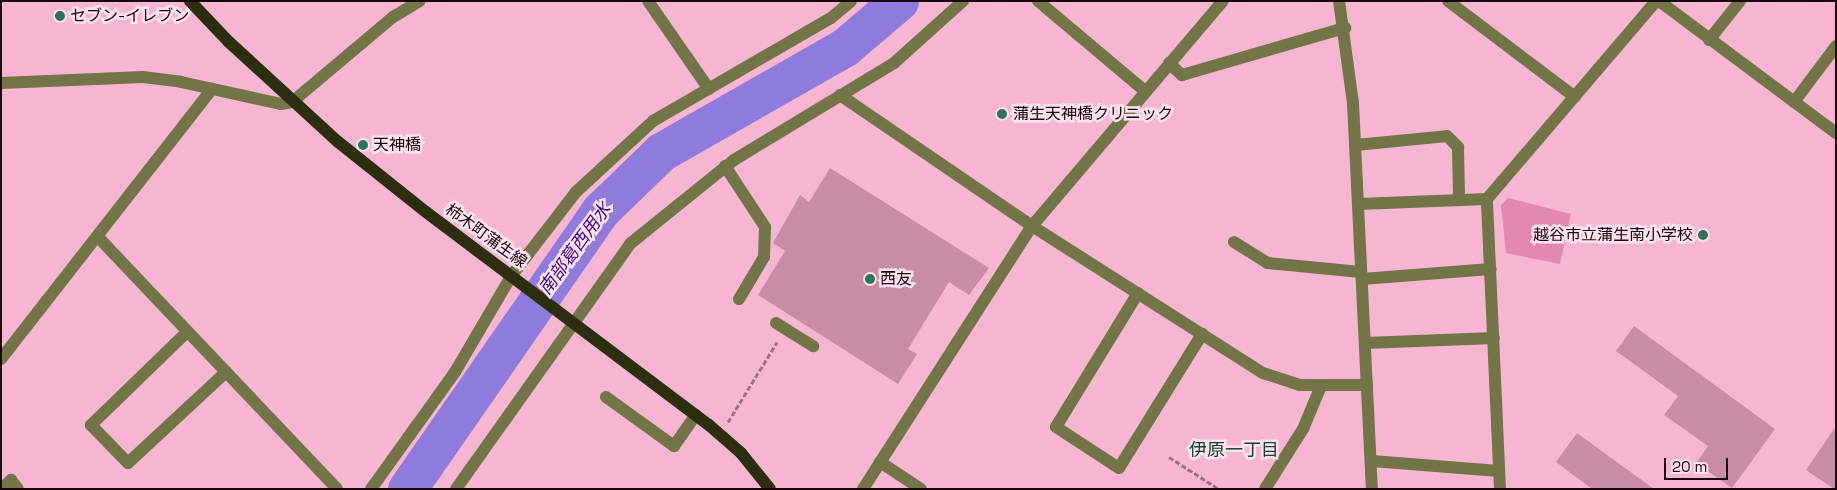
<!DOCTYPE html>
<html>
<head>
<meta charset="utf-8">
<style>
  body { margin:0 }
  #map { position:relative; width:1837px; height:490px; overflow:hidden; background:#f6b6d1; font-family:"Space Grotesk","Noto Sans JP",sans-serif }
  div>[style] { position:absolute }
  .green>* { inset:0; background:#e288b2 }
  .river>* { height:39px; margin:-19.5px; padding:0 19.5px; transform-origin:19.5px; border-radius:19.5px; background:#8f7bdc }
  .building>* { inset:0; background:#c98ca7 }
  .path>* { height:3px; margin-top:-1.5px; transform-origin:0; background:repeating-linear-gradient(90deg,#9e7084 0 5px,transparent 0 7.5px) }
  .minor>* { height:12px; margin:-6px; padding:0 6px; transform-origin:6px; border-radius:6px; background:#737549 }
  .major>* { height:12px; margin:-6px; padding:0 6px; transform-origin:6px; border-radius:6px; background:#2c2e0f }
  .dots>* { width:14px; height:14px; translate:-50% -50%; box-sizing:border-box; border:2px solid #fee3ee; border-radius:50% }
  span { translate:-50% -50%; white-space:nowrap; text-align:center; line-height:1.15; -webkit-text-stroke:5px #fee3ee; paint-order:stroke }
  .poi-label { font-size:16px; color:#1a0610 }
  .left { translate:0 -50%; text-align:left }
  .right { translate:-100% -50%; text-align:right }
  .street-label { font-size:16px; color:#1a0610 }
  .water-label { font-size:18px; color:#3c0b83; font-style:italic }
  .neighbourhood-label { font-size:18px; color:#0e4436 }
  .frame { position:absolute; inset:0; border:2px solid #1a0610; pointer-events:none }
  .scale { position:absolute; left:1664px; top:458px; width:64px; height:22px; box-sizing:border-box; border:2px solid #1a0610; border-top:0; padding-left:6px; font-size:15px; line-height:18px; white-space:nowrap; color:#1a0610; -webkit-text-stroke:4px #fee3ee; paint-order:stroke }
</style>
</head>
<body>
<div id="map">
  <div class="green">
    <div style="clip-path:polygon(1508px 198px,1571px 214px,1560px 264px,1506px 253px,1501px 205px)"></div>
  </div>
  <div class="river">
    <div style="left:407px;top:489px;width:338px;rotate:-55.2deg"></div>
    <div style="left:600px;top:211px;width:85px;rotate:-44deg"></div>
    <div style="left:661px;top:152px;width:212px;rotate:-29.7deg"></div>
    <div style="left:845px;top:47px;width:71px;rotate:-40.4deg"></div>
  </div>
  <div class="building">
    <div style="clip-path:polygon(830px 168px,989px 268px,969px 295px,949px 282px,908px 349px,917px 354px,898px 384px,758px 295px,785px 251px,773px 243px,800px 195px,809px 202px)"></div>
    <div style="clip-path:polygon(1634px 326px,1775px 429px,1732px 488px,1696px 463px,1708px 446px,1664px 415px,1678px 396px,1616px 351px)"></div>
    <div style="clip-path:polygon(1836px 426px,1836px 489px,1834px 489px,1806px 470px)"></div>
    <div style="clip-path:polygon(1577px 433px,1654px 489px,1592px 489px,1556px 462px)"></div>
  </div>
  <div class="path">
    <div style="left:728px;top:422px;width:94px;rotate:-58.5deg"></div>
    <div style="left:1169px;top:457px;width:59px;rotate:32.6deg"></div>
  </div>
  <div class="minor">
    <div style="left:648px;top:1px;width:107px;rotate:55.3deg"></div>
    <div style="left:1038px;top:1px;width:140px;rotate:40.1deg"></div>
    <div style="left:1339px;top:1px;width:103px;rotate:82.2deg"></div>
    <div style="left:1353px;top:103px;width:386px;rotate:87.2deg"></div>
    <div style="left:1448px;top:1px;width:159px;rotate:37.1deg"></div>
    <div style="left:1659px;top:1px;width:221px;rotate:36.7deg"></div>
    <div style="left:1709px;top:40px;width:50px;rotate:-51.5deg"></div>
    <div style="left:1169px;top:63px;width:18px;rotate:43deg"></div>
    <div style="left:1182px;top:75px;width:170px;rotate:-16.1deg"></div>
    <div style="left:1px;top:83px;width:142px;rotate:-2.4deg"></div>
    <div style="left:143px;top:77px;width:38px;rotate:7deg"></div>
    <div style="left:181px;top:82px;width:102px;rotate:12.4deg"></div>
    <div style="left:281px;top:104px;width:11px;rotate:-10deg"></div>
    <div style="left:292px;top:102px;width:132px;rotate:-40.1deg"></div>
    <div style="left:393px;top:17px;width:31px;rotate:-31deg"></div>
    <div style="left:840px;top:95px;width:232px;rotate:34.3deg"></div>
    <div style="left:1032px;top:226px;width:274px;rotate:32.5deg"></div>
    <div style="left:1263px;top:373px;width:38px;rotate:18deg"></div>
    <div style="left:1299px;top:385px;width:68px"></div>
    <div style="left:1794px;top:102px;width:70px;rotate:-53.1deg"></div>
    <div style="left:1356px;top:145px;width:91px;rotate:-5.6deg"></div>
    <div style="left:1447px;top:136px;width:16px;rotate:45deg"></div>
    <div style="left:1458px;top:147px;width:53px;rotate:88.9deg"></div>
    <div style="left:725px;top:166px;width:73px;rotate:56.7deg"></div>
    <div style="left:765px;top:227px;width:30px;rotate:92deg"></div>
    <div style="left:764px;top:257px;width:49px;rotate:120.8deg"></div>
    <div style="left:1359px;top:204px;width:128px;rotate:-2.2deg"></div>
    <div style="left:98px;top:237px;width:347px;rotate:46.5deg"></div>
    <div style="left:1234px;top:242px;width:39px;rotate:32deg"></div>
    <div style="left:1267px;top:263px;width:94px;rotate:5.5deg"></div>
    <div style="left:1362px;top:279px;width:129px;rotate:-4.4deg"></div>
    <div style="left:1138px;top:293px;width:157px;rotate:121.5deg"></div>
    <div style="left:1056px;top:427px;width:75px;rotate:33.1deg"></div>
    <div style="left:1119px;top:468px;width:158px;rotate:-58.2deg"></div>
    <div style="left:776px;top:323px;width:44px;rotate:31.9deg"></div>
    <div style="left:187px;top:332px;width:134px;rotate:135.9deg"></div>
    <div style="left:91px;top:425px;width:53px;rotate:45.8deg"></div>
    <div style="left:128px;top:463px;width:134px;rotate:-42.9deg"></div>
    <div style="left:1365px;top:343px;width:129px;rotate:-2.2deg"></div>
    <div style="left:1px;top:359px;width:343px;rotate:-52deg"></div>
    <div style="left:606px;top:397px;width:84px;rotate:35.8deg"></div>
    <div style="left:674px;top:446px;width:38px;rotate:-55deg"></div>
    <div style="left:1372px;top:461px;width:127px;rotate:4.5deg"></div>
    <div style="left:880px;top:462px;width:49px;rotate:33.4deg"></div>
    <div style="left:2px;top:489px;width:13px;rotate:-45deg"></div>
    <div style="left:11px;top:480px;width:11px;rotate:52deg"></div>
    <div style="left:371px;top:489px;width:144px;rotate:-54.3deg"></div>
    <div style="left:455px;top:372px;width:113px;rotate:-59.6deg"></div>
    <div style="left:512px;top:275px;width:105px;rotate:-52.4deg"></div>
    <div style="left:576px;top:192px;width:105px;rotate:-42.7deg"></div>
    <div style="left:653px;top:121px;width:206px;rotate:-30.1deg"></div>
    <div style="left:831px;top:18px;width:26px;rotate:-40deg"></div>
    <div style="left:456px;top:489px;width:302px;rotate:-54.6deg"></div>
    <div style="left:631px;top:243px;width:132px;rotate:-38.9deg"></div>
    <div style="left:734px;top:160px;width:187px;rotate:-31.2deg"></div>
    <div style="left:894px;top:63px;width:93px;rotate:-41.9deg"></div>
    <div style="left:863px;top:489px;width:313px;rotate:-57.3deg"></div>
    <div style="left:1032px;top:226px;width:295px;rotate:-49.7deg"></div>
    <div style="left:1265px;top:489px;width:71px;rotate:-57.7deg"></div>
    <div style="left:1303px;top:429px;width:47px;rotate:-67.3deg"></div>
    <div style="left:1500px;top:489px;width:290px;rotate:-92.6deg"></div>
    <div style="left:1487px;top:199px;width:260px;rotate:-49.5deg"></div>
  </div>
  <div class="major">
    <div style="left:190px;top:1px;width:57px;rotate:46.4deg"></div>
    <div style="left:229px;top:42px;width:147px;rotate:42.5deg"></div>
    <div style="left:337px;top:141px;width:114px;rotate:38.6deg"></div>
    <div style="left:426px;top:212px;width:354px;rotate:37deg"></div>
    <div style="left:709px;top:425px;width:43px;rotate:41.2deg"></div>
    <div style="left:741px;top:453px;width:46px;rotate:51.1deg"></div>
  </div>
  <div class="dots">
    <div style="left:60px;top:16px;background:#31705d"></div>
    <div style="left:1002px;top:114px;background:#31705d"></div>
    <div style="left:363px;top:145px;background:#31705d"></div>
    <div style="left:1703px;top:235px;background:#31705d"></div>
    <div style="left:870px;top:279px;background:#31705d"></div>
  </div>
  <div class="poi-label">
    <span class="left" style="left:70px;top:16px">セブン-イレブン</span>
    <span class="left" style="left:1013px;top:114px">蒲生天神橋クリニック</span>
    <span class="left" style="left:373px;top:145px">天神橋</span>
    <span class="right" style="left:1693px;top:235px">越谷市立蒲生南小学校</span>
    <span class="left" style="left:880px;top:279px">西友</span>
  </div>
  <div class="street-label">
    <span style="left:486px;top:236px;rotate:36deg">柿木町蒲生線</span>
  </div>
  <div class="water-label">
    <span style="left:575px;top:249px;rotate:-54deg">南部葛西用水</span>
  </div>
  <div class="neighbourhood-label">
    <span style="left:1234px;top:450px">伊原一丁目</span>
  </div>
  <div class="frame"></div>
  <div class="scale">20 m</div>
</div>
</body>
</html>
